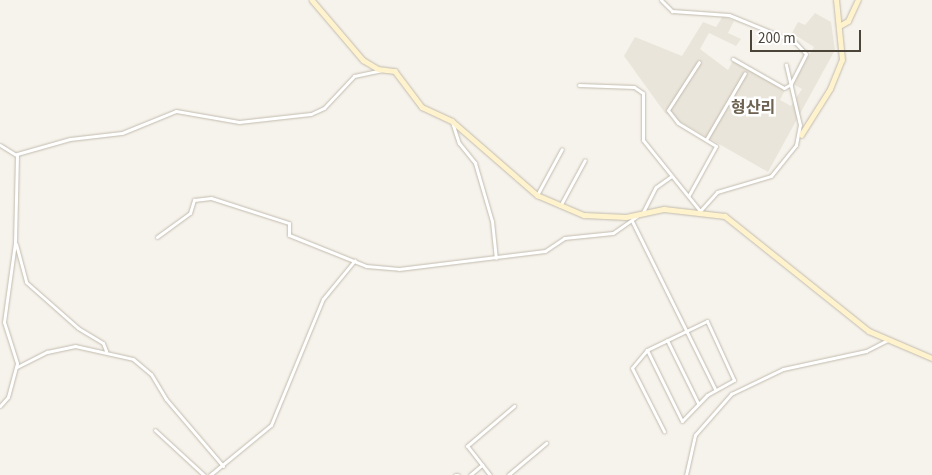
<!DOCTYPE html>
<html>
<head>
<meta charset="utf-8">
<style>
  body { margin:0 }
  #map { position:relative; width:932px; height:475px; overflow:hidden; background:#f6f3ec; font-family:"Source Sans 3","Noto Sans KR",sans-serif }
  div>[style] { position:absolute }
  .residential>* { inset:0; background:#eae5da }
  .roads { filter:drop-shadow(0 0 1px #c2bbae) drop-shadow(0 0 1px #c2bbae) }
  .street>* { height:3px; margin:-1.5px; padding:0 1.5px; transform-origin:1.5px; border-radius:1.5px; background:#fff }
  .secondary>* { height:4.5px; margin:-2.25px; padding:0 2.25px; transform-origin:2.25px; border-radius:2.25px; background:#fff3cd }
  span { translate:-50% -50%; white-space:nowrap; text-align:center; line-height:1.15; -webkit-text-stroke:5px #fff; paint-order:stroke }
  .quarter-label { font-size:16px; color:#6e6250; font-weight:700 }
  .scale { position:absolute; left:750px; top:30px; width:111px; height:22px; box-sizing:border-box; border:2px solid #4b4439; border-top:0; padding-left:6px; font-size:15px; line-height:18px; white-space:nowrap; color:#4b4439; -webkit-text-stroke:4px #fff; paint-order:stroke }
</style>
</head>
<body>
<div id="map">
  <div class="residential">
    <div style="clip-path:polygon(815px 13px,831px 22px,835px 50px,768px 172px,665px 113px,624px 56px,635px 37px,682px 56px,703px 22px,716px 27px,723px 16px,734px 21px,728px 33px,741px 39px,736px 46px,709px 33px,700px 49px,728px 70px,733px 61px,785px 90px,780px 100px,791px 106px,802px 89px,793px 84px,814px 47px,792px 33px,798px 22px,805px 25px)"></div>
  </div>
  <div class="roads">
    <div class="street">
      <div style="left:661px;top:0;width:16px;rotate:45deg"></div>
      <div style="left:672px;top:11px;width:57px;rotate:4deg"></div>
      <div style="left:729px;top:15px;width:71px;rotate:22.2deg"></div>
      <div style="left:795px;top:42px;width:16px;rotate:47deg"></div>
      <div style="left:806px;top:54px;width:34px;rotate:117deg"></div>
      <div style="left:791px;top:84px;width:8px;rotate:150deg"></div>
      <div style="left:784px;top:88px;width:59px;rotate:-150.4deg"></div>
      <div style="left:579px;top:85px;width:55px;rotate:2.1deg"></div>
      <div style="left:634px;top:87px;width:11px;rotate:34deg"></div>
      <div style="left:643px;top:93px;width:47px;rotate:90deg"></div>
      <div style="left:643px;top:140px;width:91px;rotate:51.2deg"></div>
      <div style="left:700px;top:211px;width:25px;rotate:-48deg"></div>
      <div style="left:717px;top:192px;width:56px;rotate:-16.5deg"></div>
      <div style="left:771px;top:176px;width:40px;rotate:-51deg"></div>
      <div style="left:796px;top:145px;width:20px;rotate:-79deg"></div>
      <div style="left:800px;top:125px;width:62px;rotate:-103.1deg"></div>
      <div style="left:452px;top:122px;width:22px;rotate:72deg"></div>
      <div style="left:459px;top:143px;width:26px;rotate:51deg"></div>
      <div style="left:475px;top:163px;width:60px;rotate:73.7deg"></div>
      <div style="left:492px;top:221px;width:37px;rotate:84deg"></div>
      <div style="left:707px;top:138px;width:75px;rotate:-59.7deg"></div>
      <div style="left:0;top:145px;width:19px;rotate:32deg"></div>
      <div style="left:537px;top:195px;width:52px;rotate:-61.5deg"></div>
      <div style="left:689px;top:195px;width:56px;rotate:-61.1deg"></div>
      <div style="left:716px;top:146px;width:44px;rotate:-148.8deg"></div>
      <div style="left:678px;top:123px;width:16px;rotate:-128deg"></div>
      <div style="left:668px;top:110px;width:57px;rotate:-57.1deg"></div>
      <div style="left:560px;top:206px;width:52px;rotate:-61.5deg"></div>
      <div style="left:642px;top:214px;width:30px;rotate:-63deg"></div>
      <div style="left:656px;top:187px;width:19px;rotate:-35deg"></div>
      <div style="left:632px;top:221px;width:187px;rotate:63.7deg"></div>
      <div style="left:157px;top:237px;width:41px;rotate:-36deg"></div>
      <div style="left:190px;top:213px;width:14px;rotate:-73deg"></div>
      <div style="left:194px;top:200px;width:17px;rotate:-7deg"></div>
      <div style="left:211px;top:198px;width:82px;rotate:17.8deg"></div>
      <div style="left:289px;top:223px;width:12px;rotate:90deg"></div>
      <div style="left:289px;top:235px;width:83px;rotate:21.9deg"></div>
      <div style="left:366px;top:266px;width:33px;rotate:5deg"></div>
      <div style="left:399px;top:269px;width:147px;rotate:-7deg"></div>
      <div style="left:545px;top:251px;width:23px;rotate:-34deg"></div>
      <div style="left:564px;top:238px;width:49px;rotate:-5.8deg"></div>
      <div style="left:613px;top:233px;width:29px;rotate:-35deg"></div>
      <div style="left:16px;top:244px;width:39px;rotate:75deg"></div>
      <div style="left:26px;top:282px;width:69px;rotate:41.5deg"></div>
      <div style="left:78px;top:328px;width:29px;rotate:31deg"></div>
      <div style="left:103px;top:343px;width:9px;rotate:69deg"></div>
      <div style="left:667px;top:340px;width:70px;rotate:63.8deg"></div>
      <div style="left:647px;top:350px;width:79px;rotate:63.8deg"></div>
      <div style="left:682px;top:421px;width:36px;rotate:-46deg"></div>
      <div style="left:707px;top:395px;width:31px;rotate:-29deg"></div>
      <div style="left:734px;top:380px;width:65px;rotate:-114.6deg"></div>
      <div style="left:707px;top:321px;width:67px;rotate:154.2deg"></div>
      <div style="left:647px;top:350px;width:23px;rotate:130deg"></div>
      <div style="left:632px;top:368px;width:71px;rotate:63.1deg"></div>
      <div style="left:17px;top:367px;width:34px;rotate:-27deg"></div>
      <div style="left:47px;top:352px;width:29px;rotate:-12deg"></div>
      <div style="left:75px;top:346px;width:59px;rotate:12.6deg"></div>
      <div style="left:133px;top:359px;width:23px;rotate:40deg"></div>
      <div style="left:151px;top:374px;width:29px;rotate:59deg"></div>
      <div style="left:166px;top:399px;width:88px;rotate:49.6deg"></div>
      <div style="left:0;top:406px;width:12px;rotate:-48deg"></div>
      <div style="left:8px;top:397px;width:35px;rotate:-75deg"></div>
      <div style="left:17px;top:363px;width:43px;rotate:-107.6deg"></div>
      <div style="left:4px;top:322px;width:80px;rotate:-82.1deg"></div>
      <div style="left:15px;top:243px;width:89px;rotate:-88.7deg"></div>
      <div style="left:17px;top:154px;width:55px;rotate:-15.8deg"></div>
      <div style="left:70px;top:139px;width:52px;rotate:-6.6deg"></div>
      <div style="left:122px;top:133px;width:58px;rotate:-22.2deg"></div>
      <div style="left:176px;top:111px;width:64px;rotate:9.9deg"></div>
      <div style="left:239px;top:122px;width:72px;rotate:-6.3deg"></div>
      <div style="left:311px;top:114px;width:14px;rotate:-25deg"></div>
      <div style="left:324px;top:108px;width:44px;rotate:-46.8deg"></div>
      <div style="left:354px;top:76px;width:30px;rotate:-12deg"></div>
      <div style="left:155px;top:430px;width:67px;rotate:42.6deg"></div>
      <div style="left:210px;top:475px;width:79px;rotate:-39.3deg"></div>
      <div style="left:271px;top:425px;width:136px;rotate:-67.6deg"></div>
      <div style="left:323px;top:299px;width:50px;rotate:-50.6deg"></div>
      <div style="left:455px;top:475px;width:3px"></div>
      <div style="left:470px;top:475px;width:16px;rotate:-40deg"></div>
      <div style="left:490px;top:475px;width:37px;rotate:-128deg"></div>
      <div style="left:467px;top:446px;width:62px;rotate:-40.4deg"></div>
      <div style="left:508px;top:475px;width:50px;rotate:-40.1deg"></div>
      <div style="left:686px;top:475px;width:41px;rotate:-77.3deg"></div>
      <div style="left:695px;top:435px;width:55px;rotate:-48.7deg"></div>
      <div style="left:731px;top:394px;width:58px;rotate:-25.7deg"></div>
      <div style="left:783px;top:369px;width:85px;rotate:-12.2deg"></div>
      <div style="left:866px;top:351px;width:25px;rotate:-27deg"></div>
    </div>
    <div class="secondary">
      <div style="left:312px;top:0;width:79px;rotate:49.6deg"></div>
      <div style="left:363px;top:60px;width:17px;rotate:31deg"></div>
      <div style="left:378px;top:69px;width:17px;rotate:7deg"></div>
      <div style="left:395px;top:71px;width:45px;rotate:53.1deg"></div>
      <div style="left:422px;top:107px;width:33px;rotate:25deg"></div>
      <div style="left:452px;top:121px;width:113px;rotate:41deg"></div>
      <div style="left:537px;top:195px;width:51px;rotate:23.1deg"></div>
      <div style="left:584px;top:215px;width:42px;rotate:2.7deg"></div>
      <div style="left:626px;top:217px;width:39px;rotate:-12deg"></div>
      <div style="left:664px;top:209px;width:61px;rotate:6.5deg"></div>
      <div style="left:725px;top:216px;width:184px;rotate:38.6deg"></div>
      <div style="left:869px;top:331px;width:69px;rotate:23.2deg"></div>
      <div style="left:841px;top:25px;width:8px;rotate:-30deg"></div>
      <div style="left:848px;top:21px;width:23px;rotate:-65deg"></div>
      <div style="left:801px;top:135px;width:54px;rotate:-57.8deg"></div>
      <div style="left:830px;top:89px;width:31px;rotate:-68deg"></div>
      <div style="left:842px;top:60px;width:60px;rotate:-95.7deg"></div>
    </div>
  </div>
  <div class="quarter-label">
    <span style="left:753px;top:108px">형산리</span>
  </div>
  <div class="scale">200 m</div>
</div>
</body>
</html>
